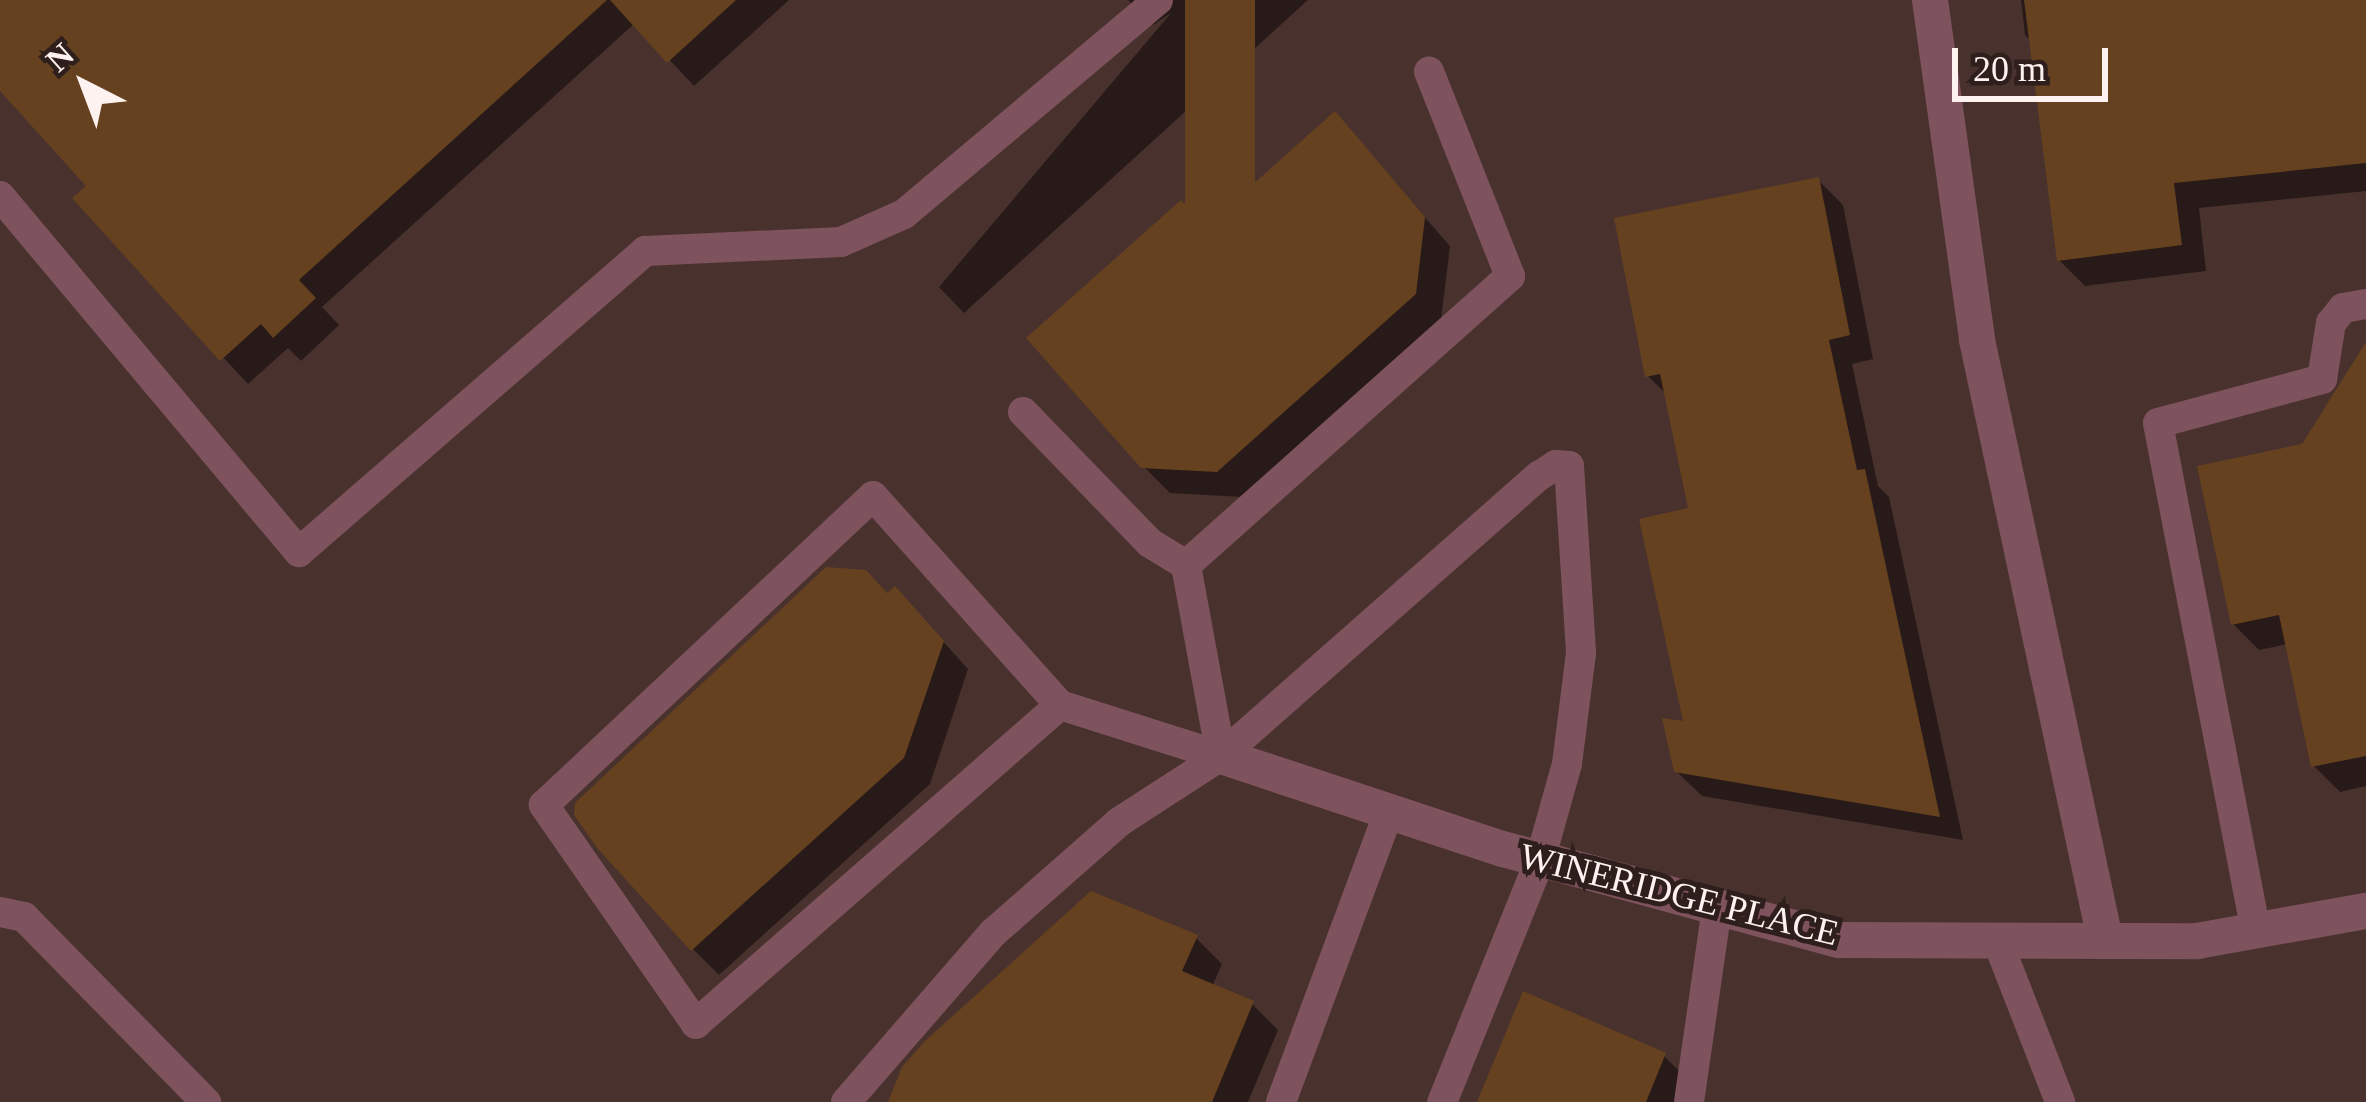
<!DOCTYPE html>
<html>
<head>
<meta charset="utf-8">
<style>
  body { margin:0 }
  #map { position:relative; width:2366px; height:1102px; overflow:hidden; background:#392925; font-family:Georgia,serif }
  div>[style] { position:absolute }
  .built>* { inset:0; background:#49322d; transform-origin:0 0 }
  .shadow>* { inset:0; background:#0007 }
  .building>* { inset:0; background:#66411f; transform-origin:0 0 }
  .service>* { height:30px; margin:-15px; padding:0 15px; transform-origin:15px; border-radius:15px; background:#7e535d }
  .minor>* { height:36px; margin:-18px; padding:0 18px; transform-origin:18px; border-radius:18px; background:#7e535d }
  span { translate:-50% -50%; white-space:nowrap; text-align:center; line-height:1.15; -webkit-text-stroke:10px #2f1f1c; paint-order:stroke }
  .street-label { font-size:36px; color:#fdf2ef }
  .north { position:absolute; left:24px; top:24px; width:120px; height:120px; -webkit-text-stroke:9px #2f1f1c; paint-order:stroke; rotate:318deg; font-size:33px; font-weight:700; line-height:48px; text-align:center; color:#fdf2ef }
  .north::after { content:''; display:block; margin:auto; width:42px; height:54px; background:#fdf2ef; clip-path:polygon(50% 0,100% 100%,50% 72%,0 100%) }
  .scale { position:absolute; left:1952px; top:48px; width:156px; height:54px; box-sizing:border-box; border:6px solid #fdf2ef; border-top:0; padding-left:15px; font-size:36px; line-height:42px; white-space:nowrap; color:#fdf2ef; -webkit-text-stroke:9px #2f1f1c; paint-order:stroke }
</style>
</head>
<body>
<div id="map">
  <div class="built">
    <div style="left:0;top:0;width:2366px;height:1102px"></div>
  </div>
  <div class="shadow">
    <div style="clip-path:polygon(0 0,789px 0,694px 86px,635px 23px,322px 307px,339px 325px,301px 361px,288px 348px,248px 384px,76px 199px,91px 186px,0 87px)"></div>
    <div style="clip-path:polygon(1128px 0,1308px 0,964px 313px,939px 287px,1171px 13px,1153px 25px)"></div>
    <div style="clip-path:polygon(2021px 0,2366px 6px,2366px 191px,2199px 208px,2206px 271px,2085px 286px,2059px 260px,2032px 42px,2025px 35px)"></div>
    <div style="clip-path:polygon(1335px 115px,1450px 246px,1441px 320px,1243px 497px,1170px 493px,1143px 466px,1207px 229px)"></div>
    <div style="clip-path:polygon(1818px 180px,1843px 205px,1873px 359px,1852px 364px,1878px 486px,1889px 497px,1963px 840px,1702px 796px,1676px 771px,1687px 724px,1691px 510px,1667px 395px,1648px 376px)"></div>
    <div style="clip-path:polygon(2366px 376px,2366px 786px,2340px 792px,2314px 766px,2288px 644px,2259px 650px,2233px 624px,2304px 447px)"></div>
    <div style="clip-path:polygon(888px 596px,920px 616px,968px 669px,930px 784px,719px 975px,693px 949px)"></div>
    <div style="clip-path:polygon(1196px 938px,1222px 964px,1212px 987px,1252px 1004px,1278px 1030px,1248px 1102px,891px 1102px)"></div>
    <div style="clip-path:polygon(1664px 1056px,1690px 1082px,1682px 1102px,1480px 1102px)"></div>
  </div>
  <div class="building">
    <div style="clip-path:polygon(0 0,607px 0,299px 280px,316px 298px,273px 338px,261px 324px,220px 361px,72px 198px,86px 186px,0 91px)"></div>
    <div style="clip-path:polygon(610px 0,736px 0,667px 63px)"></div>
    <div style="left:1185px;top:0;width:70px;height:379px"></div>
    <div style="clip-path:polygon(2024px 0,2366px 0,2366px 163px,2174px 183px,2182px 245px,2057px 261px)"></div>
    <div style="clip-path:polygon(1335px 111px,1425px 217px,1416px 294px,1217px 472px,1141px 468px,1026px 338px,1181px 200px,1205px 227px)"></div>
    <div style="clip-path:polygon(1819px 177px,1850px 335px,1829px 340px,1857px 470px,1865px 469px,1940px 817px,1674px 772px,1662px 718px,1683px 721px,1639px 519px,1688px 508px,1660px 374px,1645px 377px,1614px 218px)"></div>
    <div style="clip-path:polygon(2366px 342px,2366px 756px,2311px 767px,2279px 615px,2231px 625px,2197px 466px,2302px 444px)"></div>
    <div style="clip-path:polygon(826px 567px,866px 570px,887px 593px,895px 586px,944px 641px,904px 758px,691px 951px,598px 849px,574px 815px,575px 803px)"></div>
    <div style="clip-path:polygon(1091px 891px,1198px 935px,1182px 971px,1254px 1001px,1212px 1102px,888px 1102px,902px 1067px,925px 1041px)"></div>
    <div style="clip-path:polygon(1523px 991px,1666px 1053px,1646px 1102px,1477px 1102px)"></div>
  </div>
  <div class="service">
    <div style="left:0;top:196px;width:465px;rotate:50deg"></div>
    <div style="left:299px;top:552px;width:459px;rotate:-41deg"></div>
    <div style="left:645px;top:251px;width:196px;rotate:-2.6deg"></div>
    <div style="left:841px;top:242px;width:69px;rotate:-24deg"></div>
    <div style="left:904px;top:214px;width:332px;rotate:-40.1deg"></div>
    <div style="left:1023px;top:412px;width:182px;rotate:45.9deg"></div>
    <div style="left:1150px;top:543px;width:42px;rotate:31.4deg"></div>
    <div style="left:1060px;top:705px;width:484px;rotate:138.8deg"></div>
    <div style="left:696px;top:1024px;width:267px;rotate:-124.8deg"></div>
    <div style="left:544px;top:805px;width:451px;rotate:-43.2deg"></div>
    <div style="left:873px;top:496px;width:280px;rotate:48.2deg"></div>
    <div style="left:1060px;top:705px;width:169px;rotate:17.6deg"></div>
    <div style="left:1221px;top:756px;width:194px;rotate:-100.4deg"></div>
    <div style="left:1186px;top:565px;width:434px;rotate:-41.7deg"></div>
    <div style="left:1510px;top:276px;width:220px;rotate:-111.6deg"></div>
    <div style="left:0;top:912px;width:25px;rotate:12deg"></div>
    <div style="left:24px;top:917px;width:260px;rotate:45.5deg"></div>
    <div style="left:2256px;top:932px;width:518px;rotate:-100.9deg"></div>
    <div style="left:2158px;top:423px;width:170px;rotate:-15deg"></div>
    <div style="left:2322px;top:379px;width:57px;rotate:-80.9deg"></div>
    <div style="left:2331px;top:323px;width:19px;rotate:-51deg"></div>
    <div style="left:2343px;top:308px;width:23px;rotate:-10deg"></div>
    <div style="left:1997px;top:940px;width:174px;rotate:68.7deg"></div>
    <div style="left:846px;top:1102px;width:225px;rotate:-49deg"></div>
    <div style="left:994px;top:932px;width:167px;rotate:-41.3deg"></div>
    <div style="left:1119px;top:822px;width:121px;rotate:-32.9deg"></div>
    <div style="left:1221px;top:756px;width:424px;rotate:-41.4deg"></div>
    <div style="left:1539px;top:476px;width:20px;rotate:-33deg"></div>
    <div style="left:1556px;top:465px;width:13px;rotate:4deg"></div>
    <div style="left:1569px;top:466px;width:187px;rotate:86.3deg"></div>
    <div style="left:1581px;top:653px;width:112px;rotate:97.2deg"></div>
    <div style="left:1567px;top:764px;width:100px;rotate:105.7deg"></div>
    <div style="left:1540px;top:860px;width:261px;rotate:112deg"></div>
    <div style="left:1281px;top:1102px;width:309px;rotate:-69.6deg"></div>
    <div style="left:1689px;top:1102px;width:197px;rotate:-81.8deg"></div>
  </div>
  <div class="minor">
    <div style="left:1930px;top:0;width:343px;rotate:82.1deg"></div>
    <div style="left:1977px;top:340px;width:613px;rotate:77.94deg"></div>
    <div style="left:1221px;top:756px;width:297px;rotate:18.3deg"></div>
    <div style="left:1503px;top:849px;width:348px;rotate:15.2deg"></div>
    <div style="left:1839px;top:940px;width:358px;rotate:0.2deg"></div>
    <div style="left:2197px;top:941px;width:172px;rotate:-10.1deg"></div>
  </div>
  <div class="street-label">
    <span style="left:1679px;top:895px;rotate:14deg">WINERIDGE PLACE</span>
  </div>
  <div class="north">N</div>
  <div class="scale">20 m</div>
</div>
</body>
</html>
